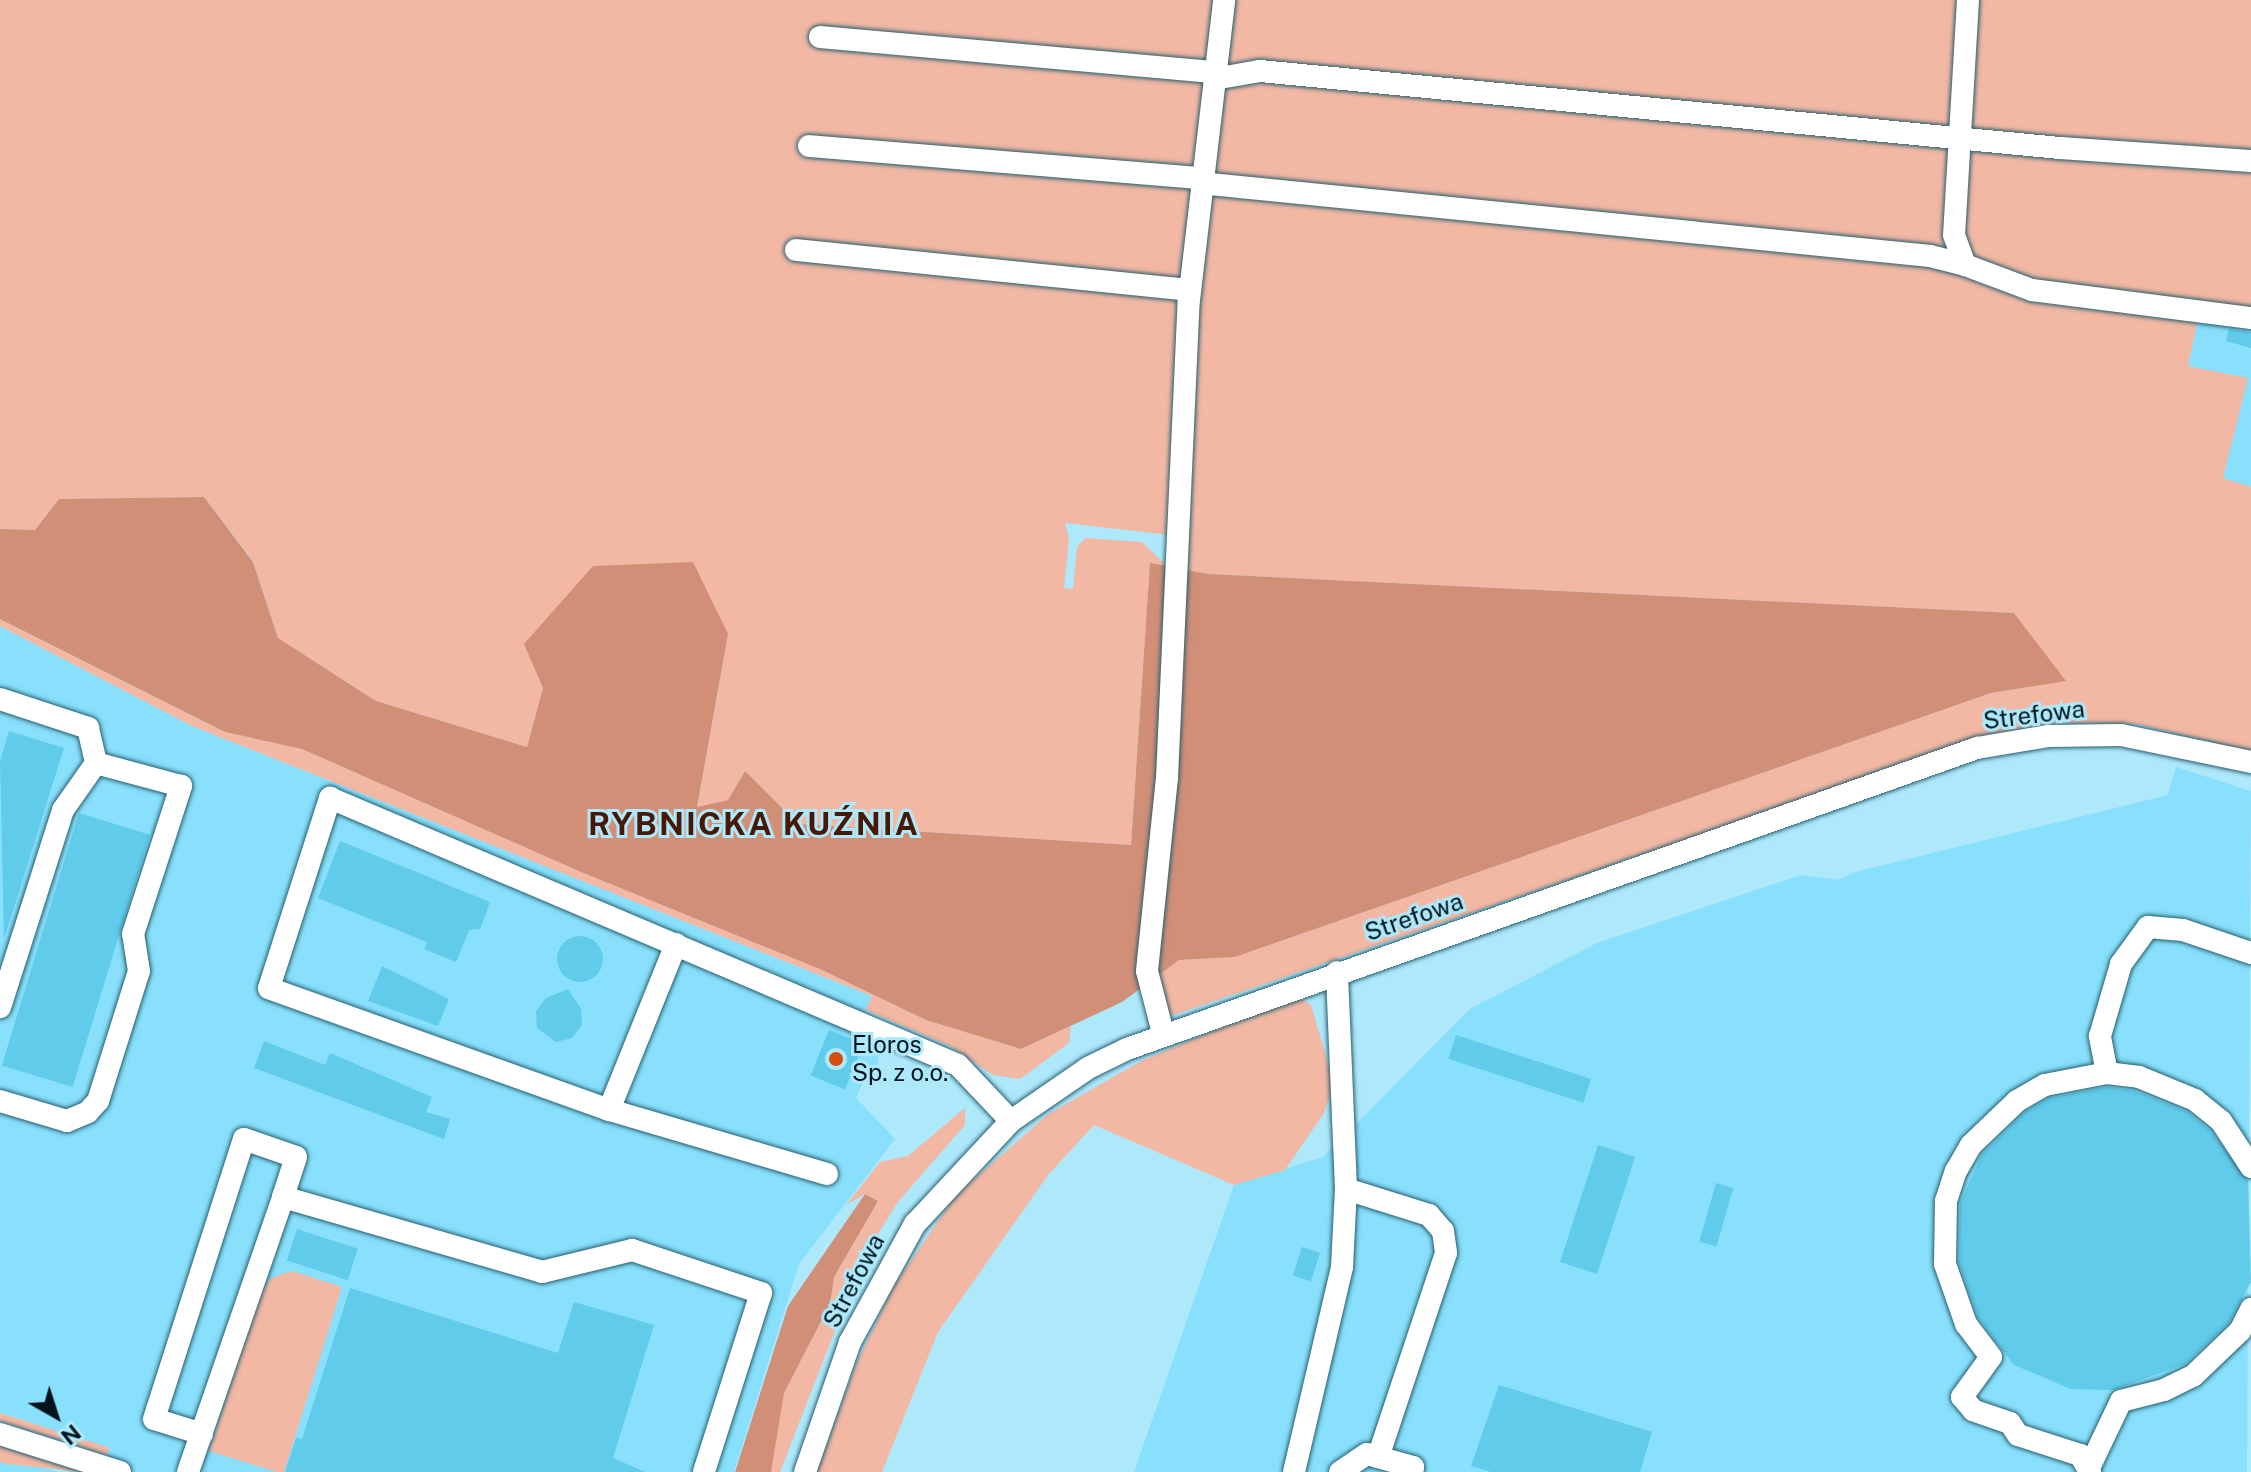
<!DOCTYPE html>
<html>
<head>
<meta charset="utf-8">
<style>
  body { margin:0 }
  #map { position:relative; width:2251px; height:1472px; overflow:hidden; background:#aee8fb; font-family:"Public Sans",sans-serif }
  div>[style] { position:absolute }
  .built>* { inset:0; background:#88e0fc }
  .green>* { inset:0; background:#f2b8a4 }
  .forest>* { inset:0; background:#d18f77 }
  .building>* { inset:0; background:#61cbea; transform-origin:0 0 }
  .round { border-radius:50% }
  .roads { filter:drop-shadow(0 0 2px #275f70) drop-shadow(0 0 2px #275f70) }
  .minor>* { height:22px; margin:-11px; padding:0 11px; transform-origin:11px; border-radius:11px; background:#fff }
  .dots>* { width:22px; height:22px; translate:-50% -50%; box-sizing:border-box; border:4px solid #aee8fb; border-radius:50% }
  span { translate:-50% -50%; white-space:nowrap; text-align:center; line-height:1.15; -webkit-text-stroke:6px #aee8fb; paint-order:stroke }
  .street-label { font-size:24px; color:#01151c }
  .poi-label { font-size:24px; color:#01151c }
  .left { translate:0 -50%; text-align:left }
  .district-label { font-size:32px; color:#491805; font-weight:700; letter-spacing:2px }
  .north { position:absolute; left:16px; top:1376px; width:80px; height:80px; -webkit-text-stroke:6px #aee8fb; paint-order:stroke; rotate:141deg; font-size:22px; font-weight:700; line-height:32px; text-align:center; color:#01151c }
  .north::after { content:''; display:block; margin:auto; width:28px; height:36px; background:#01151c; clip-path:polygon(50% 0,100% 100%,50% 72%,0 100%) }
</style>
</head>
<body>
<div id="map">
  <div class="built">
    <div style="clip-path:polygon(2198px 319px,2251px 322px,2251px 487px,2223px 479px,2188px 367px)"></div>
    <div style="clip-path:polygon(0 626px,192px 726px,872px 996px,855px 1034px,879px 1054px,877px 1066px,865px 1077px,856px 1098px,895px 1139px,799px 1264px,734px 1472px,102px 1472px,109px 1448px,0 1413px)"></div>
    <div style="clip-path:polygon(2176px 767px,2251px 791px,2247px 1472px,1134px 1472px,1234px 1185px,1323px 1157px,1470px 1009px,1597px 943px,1801px 875px,1839px 880px,1855px 872px,2168px 795px)"></div>
    <div style="clip-path:polygon(0 1454px,58px 1472px,0 1472px)"></div>
  </div>
  <div class="green">
    <div style="clip-path:polygon(0 0,2251px 0,2251px 322px,2198px 319px,2188px 366px,2248px 378px,2223px 478px,2251px 487px,2251px 752px,2136px 724px,2054px 723px,1992px 734px,1168px 1017px,1157px 976px,1179px 960px,1235px 957px,1991px 693px,2065px 681px,2014px 613px,1208px 574px,1178px 569px,1193px 409px,1172px 407px,1176px 416px,1170px 535px,1065px 523px,1069px 539px,1064px 588px,1073px 589px,1077px 547px,1085px 538px,1142px 542px,1168px 567px,1150px 564px,1131px 845px,798px 824px,745px 771px,728px 800px,697px 807px,728px 634px,525px 644px,543px 688px,527px 747px,376px 701px,278px 638px,253px 561px,204px 497px,59px 499px,35px 530px,0 529px)"></div>
    <div style="clip-path:polygon(0 619px,225px 732px,302px 749px,581px 872px,822px 970px,926px 1020px,1021px 1049px,1071px 1026px,1069px 1043px,1020px 1079px,993px 1075px,950px 1046px,866px 1010px,872px 996px,192px 726px,0 626px)"></div>
    <div style="clip-path:polygon(1297px 996px,1311px 1005px,1334px 1083px,1324px 1113px,1285px 1170px,1234px 1185px,1094px 1125px,1048px 1175px,938px 1332px,882px 1472px,817px 1472px,856px 1364px,895px 1284px,956px 1195px,1047px 1115px,1141px 1061px)"></div>
    <div style="clip-path:polygon(965px 1108px,965px 1125px,898px 1202px,864px 1256px,780px 1472px,771px 1472px,772px 1442px,784px 1393px,830px 1304px,834px 1277px,878px 1201px,865px 1194px,846px 1205px,880px 1162px,908px 1156px)"></div>
    <div style="clip-path:polygon(292px 1271px,342px 1287px,284px 1472px,277px 1472px,209px 1451px,260px 1293px,271px 1278px)"></div>
    <div style="clip-path:polygon(0 1413px,101px 1445px,110px 1448px,107px 1455px,0 1421px)"></div>
    <div style="clip-path:polygon(0 1446px,83px 1472px,8px 1464px,0 1462px)"></div>
  </div>
  <div class="forest">
    <div style="clip-path:polygon(204px 497px,253px 562px,278px 638px,376px 701px,527px 747px,543px 688px,524px 644px,593px 566px,693px 562px,728px 634px,697px 807px,728px 800px,745px 771px,798px 824px,1131px 845px,1150px 563px,1208px 574px,2014px 613px,2066px 681px,1991px 693px,1235px 957px,1179px 960px,1122px 1002px,1021px 1049px,926px 1020px,822px 970px,581px 872px,302px 749px,225px 732px,0 619px,0 529px,35px 530px,59px 499px)"></div>
    <div style="clip-path:polygon(865px 1194px,878px 1201px,834px 1277px,830px 1304px,784px 1393px,771px 1472px,735px 1472px,788px 1306px)"></div>
  </div>
  <div class="building">
    <div style="clip-path:polygon(2229px 329px,2251px 332px,2251px 348px,2226px 341px)"></div>
    <div style="clip-path:polygon(9px 731px,64px 748px,4px 939px,0 761px)"></div>
    <div style="left:79px;top:813px;width:74px;height:264px;rotate:17deg"></div>
    <div style="clip-path:polygon(340px 841px,490px 902px,480px 929px,469px 930px,456px 962px,424px 949px,427px 942px,318px 898px)"></div>
    <div class="round" style="left:557px;top:936px;width:46px;height:46px"></div>
    <div style="clip-path:polygon(382px 966px,449px 999px,438px 1026px,368px 1001px)"></div>
    <div style="clip-path:polygon(568px 989px,581px 1009px,582px 1025px,572px 1038px,556px 1042px,537px 1028px,536px 1011px,546px 998px)"></div>
    <div style="left:829px;top:1030px;width:37px;height:49px;rotate:22deg"></div>
    <div style="left:1456px;top:1035px;width:142px;height:25px;rotate:18deg"></div>
    <div style="clip-path:polygon(264px 1041px,325px 1065px,330px 1053px,432px 1097px,426px 1112px,450px 1119px,444px 1139px,254px 1068px)"></div>
    <div style="clip-path:polygon(2107px 1087px,2135px 1091px,2188px 1112px,2210px 1130px,2248px 1180px,2251px 1282px,2229px 1323px,2185px 1364px,2113px 1390px,2071px 1389px,2014px 1365px,1978px 1317px,1959px 1262px,1960px 1203px,1982px 1154px,2025px 1112px,2050px 1098px)"></div>
    <div style="left:1598px;top:1145px;width:39px;height:123px;rotate:18deg"></div>
    <div style="left:1716px;top:1183px;width:18px;height:61px;rotate:16deg"></div>
    <div style="left:297px;top:1229px;width:64px;height:33px;rotate:18deg"></div>
    <div style="left:1302px;top:1247px;width:19px;height:30px;rotate:18deg"></div>
    <div style="clip-path:polygon(350px 1288px,558px 1353px,574px 1302px,654px 1325px,613px 1458px,645px 1472px,285px 1472px,296px 1438px,302px 1439px)"></div>
    <div style="clip-path:polygon(1499px 1385px,1652px 1432px,1640px 1472px,1491px 1472px,1471px 1466px)"></div>
  </div>
  <div class="roads">
    <div class="minor">
      <div style="left:1968px;top:0;width:235px;rotate:93.4deg"></div>
      <div style="left:1954px;top:235px;width:32px;rotate:70deg"></div>
      <div style="left:1965px;top:265px;width:72px;rotate:20.5deg"></div>
      <div style="left:2032px;top:290px;width:221px;rotate:7.3deg"></div>
      <div style="left:820px;top:37px;width:397px;rotate:5.1deg"></div>
      <div style="left:1214px;top:79px;width:47px;rotate:-9.9deg"></div>
      <div style="left:1260px;top:71px;width:804px;rotate:5.5deg"></div>
      <div style="left:2060px;top:148px;width:191px;rotate:3.9deg"></div>
      <div style="left:809px;top:146px;width:392px;rotate:4.7deg"></div>
      <div style="left:1200px;top:183px;width:734px;rotate:5.71deg"></div>
      <div style="left:1930px;top:256px;width:36px;rotate:14deg"></div>
      <div style="left:796px;top:250px;width:396px;rotate:5.8deg"></div>
      <div style="left:0;top:699px;width:93px;rotate:18.2deg"></div>
      <div style="left:88px;top:728px;width:36px;rotate:77deg"></div>
      <div style="left:96px;top:763px;width:57px;rotate:125.1deg"></div>
      <div style="left:63px;top:810px;width:207px;rotate:107.7deg"></div>
      <div style="left:1163px;top:1033px;width:64px;rotate:-104.5deg"></div>
      <div style="left:1147px;top:971px;width:194px;rotate:-84.1deg"></div>
      <div style="left:1167px;top:778px;width:479px;rotate:-87.4deg"></div>
      <div style="left:1189px;top:300px;width:302px;rotate:-83.3deg"></div>
      <div style="left:2107px;top:1073px;width:38px;rotate:-101deg"></div>
      <div style="left:2100px;top:1036px;width:75px;rotate:-73.7deg"></div>
      <div style="left:2121px;top:964px;width:46px;rotate:-53.9deg"></div>
      <div style="left:2148px;top:927px;width:35px;rotate:5deg"></div>
      <div style="left:2183px;top:930px;width:72px;rotate:18.7deg"></div>
      <div style="left:0;top:1101px;width:70px;rotate:16.6deg"></div>
      <div style="left:67px;top:1121px;width:23px;rotate:-23deg"></div>
      <div style="left:88px;top:1112px;width:15px;rotate:-48deg"></div>
      <div style="left:98px;top:1101px;width:136px;rotate:-72.5deg"></div>
      <div style="left:139px;top:971px;width:37px;rotate:-99deg"></div>
      <div style="left:133px;top:934px;width:156px;rotate:-72deg"></div>
      <div style="left:181px;top:786px;width:88px;rotate:-164.9deg"></div>
      <div style="left:609px;top:1110px;width:179px;rotate:-68deg"></div>
      <div style="left:827px;top:1174px;width:227px;rotate:-163.6deg"></div>
      <div style="left:609px;top:1110px;width:361px;rotate:-160.3deg"></div>
      <div style="left:269px;top:988px;width:200px;rotate:-72.2deg"></div>
      <div style="left:330px;top:798px;width:682px;rotate:23.03deg"></div>
      <div style="left:958px;top:1065px;width:77px;rotate:46.6deg"></div>
      <div style="left:1346px;top:1189px;width:87px;rotate:17.4deg"></div>
      <div style="left:1429px;top:1215px;width:21px;rotate:49deg"></div>
      <div style="left:1443px;top:1231px;width:22px;rotate:82deg"></div>
      <div style="left:1446px;top:1253px;width:215px;rotate:108.4deg"></div>
      <div style="left:0;top:1434px;width:126px;rotate:17.6deg"></div>
      <div style="left:202px;top:1434px;width:50px;rotate:-162.6deg"></div>
      <div style="left:154px;top:1419px;width:294px;rotate:-72.2deg"></div>
      <div style="left:244px;top:1139px;width:55px;rotate:19.1deg"></div>
      <div style="left:296px;top:1157px;width:42px;rotate:108deg"></div>
      <div style="left:283px;top:1197px;width:270px;rotate:16.1deg"></div>
      <div style="left:542px;top:1272px;width:93px;rotate:-13.7deg"></div>
      <div style="left:632px;top:1250px;width:136px;rotate:18.4deg"></div>
      <div style="left:761px;top:1293px;width:188px;rotate:107.7deg"></div>
      <div style="left:2089px;top:1468px;width:74px;rotate:-64.5deg"></div>
      <div style="left:2121px;top:1401px;width:44px;rotate:-14.3deg"></div>
      <div style="left:2164px;top:1390px;width:32px;rotate:-26deg"></div>
      <div style="left:2193px;top:1376px;width:65px;rotate:-43.8deg"></div>
      <div style="left:2240px;top:1331px;width:25px;rotate:-63deg"></div>
      <div style="left:188px;top:1472px;width:291px;rotate:-70.9deg"></div>
      <div style="left:805px;top:1472px;width:138px;rotate:-70.9deg"></div>
      <div style="left:850px;top:1342px;width:135px;rotate:-61.2deg"></div>
      <div style="left:915px;top:1224px;width:141px;rotate:-47deg"></div>
      <div style="left:1011px;top:1121px;width:93px;rotate:-34.5deg"></div>
      <div style="left:1088px;top:1068px;width:43px;rotate:-26deg"></div>
      <div style="left:1127px;top:1049px;width:902px;rotate:-19.5deg"></div>
      <div style="left:1977px;top:748px;width:73px;rotate:-9.5deg"></div>
      <div style="left:2049px;top:736px;width:72px;rotate:-0.8deg"></div>
      <div style="left:2121px;top:735px;width:133px;rotate:11.7deg"></div>
      <div style="left:1294px;top:1472px;width:211px;rotate:-76.8deg"></div>
      <div style="left:1342px;top:1267px;width:78px;rotate:-87.1deg"></div>
      <div style="left:1346px;top:1189px;width:217px;rotate:-92.4deg"></div>
      <div style="left:1340px;top:1472px;width:32px;rotate:-34deg"></div>
      <div style="left:1367px;top:1454px;width:48px;rotate:15.8deg"></div>
      <div style="left:1413px;top:1467px;width:5px;rotate:101deg"></div>
      <div style="left:2090px;top:1472px;width:20px;rotate:-120deg"></div>
      <div style="left:2080px;top:1455px;width:65px;rotate:-162.1deg"></div>
      <div style="left:2018px;top:1435px;width:14px;rotate:-124deg"></div>
      <div style="left:2010px;top:1423px;width:39px;rotate:-161deg"></div>
      <div style="left:1973px;top:1410px;width:17px;rotate:-130deg"></div>
      <div style="left:1962px;top:1397px;width:49px;rotate:-54.1deg"></div>
      <div style="left:1991px;top:1357px;width:41px;rotate:-127.1deg"></div>
      <div style="left:1966px;top:1324px;width:64px;rotate:-109.3deg"></div>
      <div style="left:1945px;top:1264px;width:63px;rotate:-89.1deg"></div>
      <div style="left:1946px;top:1201px;width:32px;rotate:-72deg"></div>
      <div style="left:1956px;top:1171px;width:30px;rotate:-60deg"></div>
      <div style="left:1971px;top:1145px;width:64px;rotate:-43.7deg"></div>
      <div style="left:2017px;top:1101px;width:32px;rotate:-30deg"></div>
      <div style="left:2045px;top:1085px;width:63px;rotate:-11deg"></div>
      <div style="left:2107px;top:1073px;width:32px;rotate:7deg"></div>
      <div style="left:2139px;top:1077px;width:61px;rotate:22.3deg"></div>
      <div style="left:2195px;top:1100px;width:33px;rotate:39deg"></div>
      <div style="left:2221px;top:1121px;width:55px;rotate:56.9deg"></div>
    </div>
  </div>
  <div class="dots">
    <div style="left:836px;top:1059px;background:#d44e12"></div>
  </div>
  <div class="street-label">
    <span style="left:2034px;top:715px;rotate:-7deg">Strefowa</span>
    <span style="left:1414px;top:917px;rotate:-19deg">Strefowa</span>
    <span style="left:854px;top:1281px;rotate:-62deg">Strefowa</span>
  </div>
  <div class="poi-label">
    <span class="left" style="left:852px;top:1059px">Eloros<br>Sp. z o.o.</span>
  </div>
  <div class="district-label">
    <span style="left:754px;top:824px">RYBNICKA KUŹNIA</span>
  </div>
  <div class="north">N</div>
</div>
</body>
</html>
